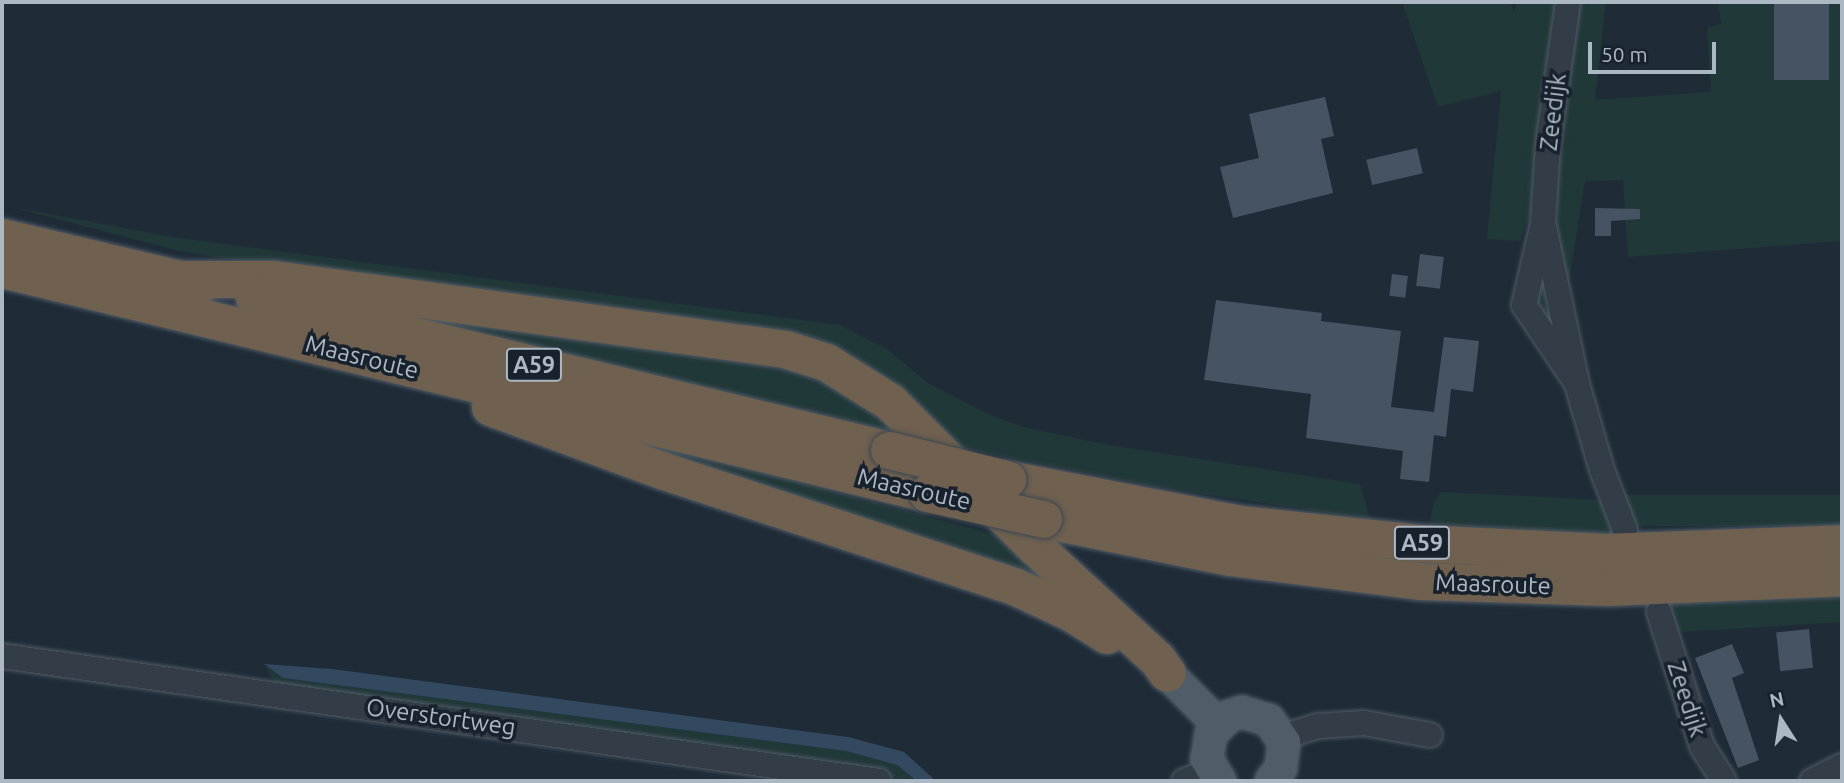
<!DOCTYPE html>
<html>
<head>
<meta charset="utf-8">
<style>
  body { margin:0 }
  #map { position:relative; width:1844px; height:783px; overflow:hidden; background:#1f2c38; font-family:Ubuntu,sans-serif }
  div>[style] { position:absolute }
  .green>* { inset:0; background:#213839; transform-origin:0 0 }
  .water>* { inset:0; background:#324960 }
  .building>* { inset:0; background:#455362; transform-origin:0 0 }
  .roads { filter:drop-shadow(0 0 2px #505b66) drop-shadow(0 0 2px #505b66) }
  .minor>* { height:24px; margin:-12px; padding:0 12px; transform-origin:12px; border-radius:12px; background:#333d48 }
  .major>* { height:32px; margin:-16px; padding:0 16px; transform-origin:16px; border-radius:16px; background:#505d69 }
  .highway>* { height:37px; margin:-18.5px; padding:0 18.5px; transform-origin:18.5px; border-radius:18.5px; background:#6f604f }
  .bridges { filter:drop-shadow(0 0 2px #3d4853) drop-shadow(0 0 2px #3d4853) }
  .highway-bridge>* { height:37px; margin:-18.5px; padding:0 18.5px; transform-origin:18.5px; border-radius:18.5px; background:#6f604f }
  span { translate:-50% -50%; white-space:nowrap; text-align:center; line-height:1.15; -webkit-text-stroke:7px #18222d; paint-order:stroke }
  .shield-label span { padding:2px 5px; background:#18222d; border:2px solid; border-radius:5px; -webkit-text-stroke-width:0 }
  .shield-label { font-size:23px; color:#adb8c5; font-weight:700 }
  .street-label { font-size:24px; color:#adb8c5 }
  .frame { position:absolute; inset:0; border:4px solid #adb8c5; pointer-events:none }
  .north { position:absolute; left:1746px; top:685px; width:70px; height:70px; -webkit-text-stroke:5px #18222d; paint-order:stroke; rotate:348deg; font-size:19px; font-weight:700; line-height:28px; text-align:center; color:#adb8c5 }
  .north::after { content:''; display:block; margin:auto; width:24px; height:32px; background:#adb8c5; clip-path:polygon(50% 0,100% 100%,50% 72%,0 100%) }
  .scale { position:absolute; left:1588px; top:42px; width:128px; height:32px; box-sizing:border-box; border:4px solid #adb8c5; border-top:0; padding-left:9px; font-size:21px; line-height:24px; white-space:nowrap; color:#adb8c5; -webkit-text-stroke:5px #18222d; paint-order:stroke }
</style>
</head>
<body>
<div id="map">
  <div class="green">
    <div style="clip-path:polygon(1402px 2px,1510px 2px,1514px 12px,1516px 2px,1562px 2px,1535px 202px,1520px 241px,1487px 239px,1501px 91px,1438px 107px)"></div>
    <div style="clip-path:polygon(1579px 2px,1606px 2px,1595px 100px,1711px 92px,1707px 28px,1721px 24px,1718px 2px,1842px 2px,1842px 241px,1628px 257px,1623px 180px,1585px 181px,1567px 293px,1551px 207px)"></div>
    <div style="clip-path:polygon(12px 207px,172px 237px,840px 325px,887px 349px,928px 383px,990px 415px,1024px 427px,1103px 444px,1360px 484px,1370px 519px,1163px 488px,937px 443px,876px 383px,401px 287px,179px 251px)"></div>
    <div style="clip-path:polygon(1538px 253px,1558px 346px,1529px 291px)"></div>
    <div style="clip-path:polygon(312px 294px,743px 350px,856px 393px,895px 433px)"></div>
    <div style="clip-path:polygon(608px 432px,1023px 542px,1132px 643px)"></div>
    <div style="clip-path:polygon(1441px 492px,1603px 500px,1618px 535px,1430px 524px,1433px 504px)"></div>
    <div style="left:1842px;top:495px;width:31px;height:220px;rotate:90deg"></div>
    <div style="clip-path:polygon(1842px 592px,1842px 622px,1696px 631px,1676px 632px,1666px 599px)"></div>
    <div style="clip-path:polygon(264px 664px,283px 678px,846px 751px,897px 765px,917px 781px,895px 781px,882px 772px,276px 685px)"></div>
  </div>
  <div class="water">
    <div style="clip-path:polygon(264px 664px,332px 669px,848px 737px,904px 752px,936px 781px,917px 781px,897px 765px,846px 751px,283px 678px)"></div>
  </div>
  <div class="building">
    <div style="left:1774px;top:2px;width:55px;height:78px"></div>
    <div style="clip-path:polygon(1325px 97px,1334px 136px,1321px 139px,1333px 193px,1233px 218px,1220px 167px,1259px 158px,1249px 114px)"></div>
    <div style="left:1417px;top:148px;width:26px;height:52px;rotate:77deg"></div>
    <div style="clip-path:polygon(1595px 208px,1640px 209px,1640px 219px,1611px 221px,1611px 236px,1595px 236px)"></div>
    <div style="left:1420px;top:254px;width:24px;height:32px;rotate:7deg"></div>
    <div style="left:1392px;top:274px;width:16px;height:22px;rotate:7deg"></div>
    <div style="clip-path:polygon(1216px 300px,1322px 313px,1321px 321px,1401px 331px,1391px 407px,1434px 412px,1444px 337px,1479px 341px,1473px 392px,1451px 389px,1446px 437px,1434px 435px,1429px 482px,1400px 479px,1403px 451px,1306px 438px,1311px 394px,1204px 380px)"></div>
    <div style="left:1809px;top:629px;width:39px;height:33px;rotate:84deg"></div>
    <div style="clip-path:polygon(1732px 644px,1744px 673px,1732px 678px,1759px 760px,1738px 768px,1695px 658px)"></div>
  </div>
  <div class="roads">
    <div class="minor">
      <div style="left:1568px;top:2px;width:144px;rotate:98deg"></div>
      <div style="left:1548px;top:145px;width:78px;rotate:93.7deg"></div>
      <div style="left:1543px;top:223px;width:84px;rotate:103deg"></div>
      <div style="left:1524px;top:305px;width:95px;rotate:56.1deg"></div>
      <div style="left:1544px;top:227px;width:160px;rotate:78.1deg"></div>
      <div style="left:1577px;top:384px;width:90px;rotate:73.8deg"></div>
      <div style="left:1602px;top:470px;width:64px;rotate:69deg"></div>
      <div style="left:1659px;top:612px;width:141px;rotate:72.2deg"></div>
      <div style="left:1702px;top:746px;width:41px;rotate:57.8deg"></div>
      <div style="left:2px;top:656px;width:886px;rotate:8.11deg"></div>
      <div style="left:1282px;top:737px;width:39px;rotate:-17deg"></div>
      <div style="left:1319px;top:726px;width:45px;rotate:-3.8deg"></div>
      <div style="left:1364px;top:723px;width:67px;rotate:10.3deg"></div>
      <div style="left:1184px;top:781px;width:29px;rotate:-20deg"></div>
      <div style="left:1812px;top:781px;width:34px;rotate:-27deg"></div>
    </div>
    <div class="major">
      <div style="left:1167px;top:673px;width:72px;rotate:45deg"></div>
      <div style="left:1220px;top:781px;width:26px;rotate:-121deg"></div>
      <div style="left:1207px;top:759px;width:25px;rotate:-81deg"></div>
      <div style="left:1211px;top:734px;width:25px;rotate:-45deg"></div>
      <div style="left:1229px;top:716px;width:14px;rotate:-17deg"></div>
      <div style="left:1242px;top:712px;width:28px;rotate:17deg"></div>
      <div style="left:1269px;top:720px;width:27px;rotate:56deg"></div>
      <div style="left:1284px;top:742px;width:26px;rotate:97deg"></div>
      <div style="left:1281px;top:768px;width:16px;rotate:128deg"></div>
    </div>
    <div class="highway">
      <div style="left:2px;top:237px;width:204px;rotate:13.3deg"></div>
      <div style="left:2px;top:269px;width:952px;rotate:13.61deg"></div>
      <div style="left:178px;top:279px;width:96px"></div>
      <div style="left:274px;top:279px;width:516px;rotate:7.8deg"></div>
      <div style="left:785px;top:349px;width:43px;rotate:17.6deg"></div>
      <div style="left:826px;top:362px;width:75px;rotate:32deg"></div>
      <div style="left:890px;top:402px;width:204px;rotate:45deg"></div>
      <div style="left:1034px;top:546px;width:167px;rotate:42.6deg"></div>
      <div style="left:1157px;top:659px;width:17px;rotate:54deg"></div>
      <div style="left:254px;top:297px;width:653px;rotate:13.55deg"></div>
      <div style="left:490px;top:407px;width:185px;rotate:20.2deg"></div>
      <div style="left:664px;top:471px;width:368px;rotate:18.2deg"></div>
      <div style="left:1014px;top:586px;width:64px;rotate:25deg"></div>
      <div style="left:1072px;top:613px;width:41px;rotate:32.2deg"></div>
      <div style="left:1007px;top:479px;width:237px;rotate:10.9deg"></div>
      <div style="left:1240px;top:524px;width:182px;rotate:6deg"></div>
      <div style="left:1421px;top:543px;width:181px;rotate:2.8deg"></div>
      <div style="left:1602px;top:552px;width:240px;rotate:-2.1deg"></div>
      <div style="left:1043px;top:519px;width:191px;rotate:11.5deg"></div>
      <div style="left:1230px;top:557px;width:191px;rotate:7.2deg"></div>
      <div style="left:1419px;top:581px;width:188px;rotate:1.8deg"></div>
      <div style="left:1607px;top:587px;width:235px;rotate:-2.4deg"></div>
    </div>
  </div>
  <div class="bridges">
    <div class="highway-bridge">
      <div style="left:889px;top:450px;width:122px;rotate:13.8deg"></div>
      <div style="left:927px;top:493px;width:119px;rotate:12.6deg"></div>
    </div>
  </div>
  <div class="shield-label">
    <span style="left:534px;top:365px">A59</span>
    <span style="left:1422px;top:543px">A59</span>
  </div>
  <div class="street-label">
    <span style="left:1553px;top:112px;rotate:-83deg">Zeedijk</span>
    <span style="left:362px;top:357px;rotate:14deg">Maasroute</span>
    <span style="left:914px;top:489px;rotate:13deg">Maasroute</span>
    <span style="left:1493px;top:584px;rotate:2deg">Maasroute</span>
    <span style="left:1687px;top:699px;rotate:72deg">Zeedijk</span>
    <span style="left:441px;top:717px;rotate:8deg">Overstortweg</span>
  </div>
  <div class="frame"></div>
  <div class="north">N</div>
  <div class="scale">50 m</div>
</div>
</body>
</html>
